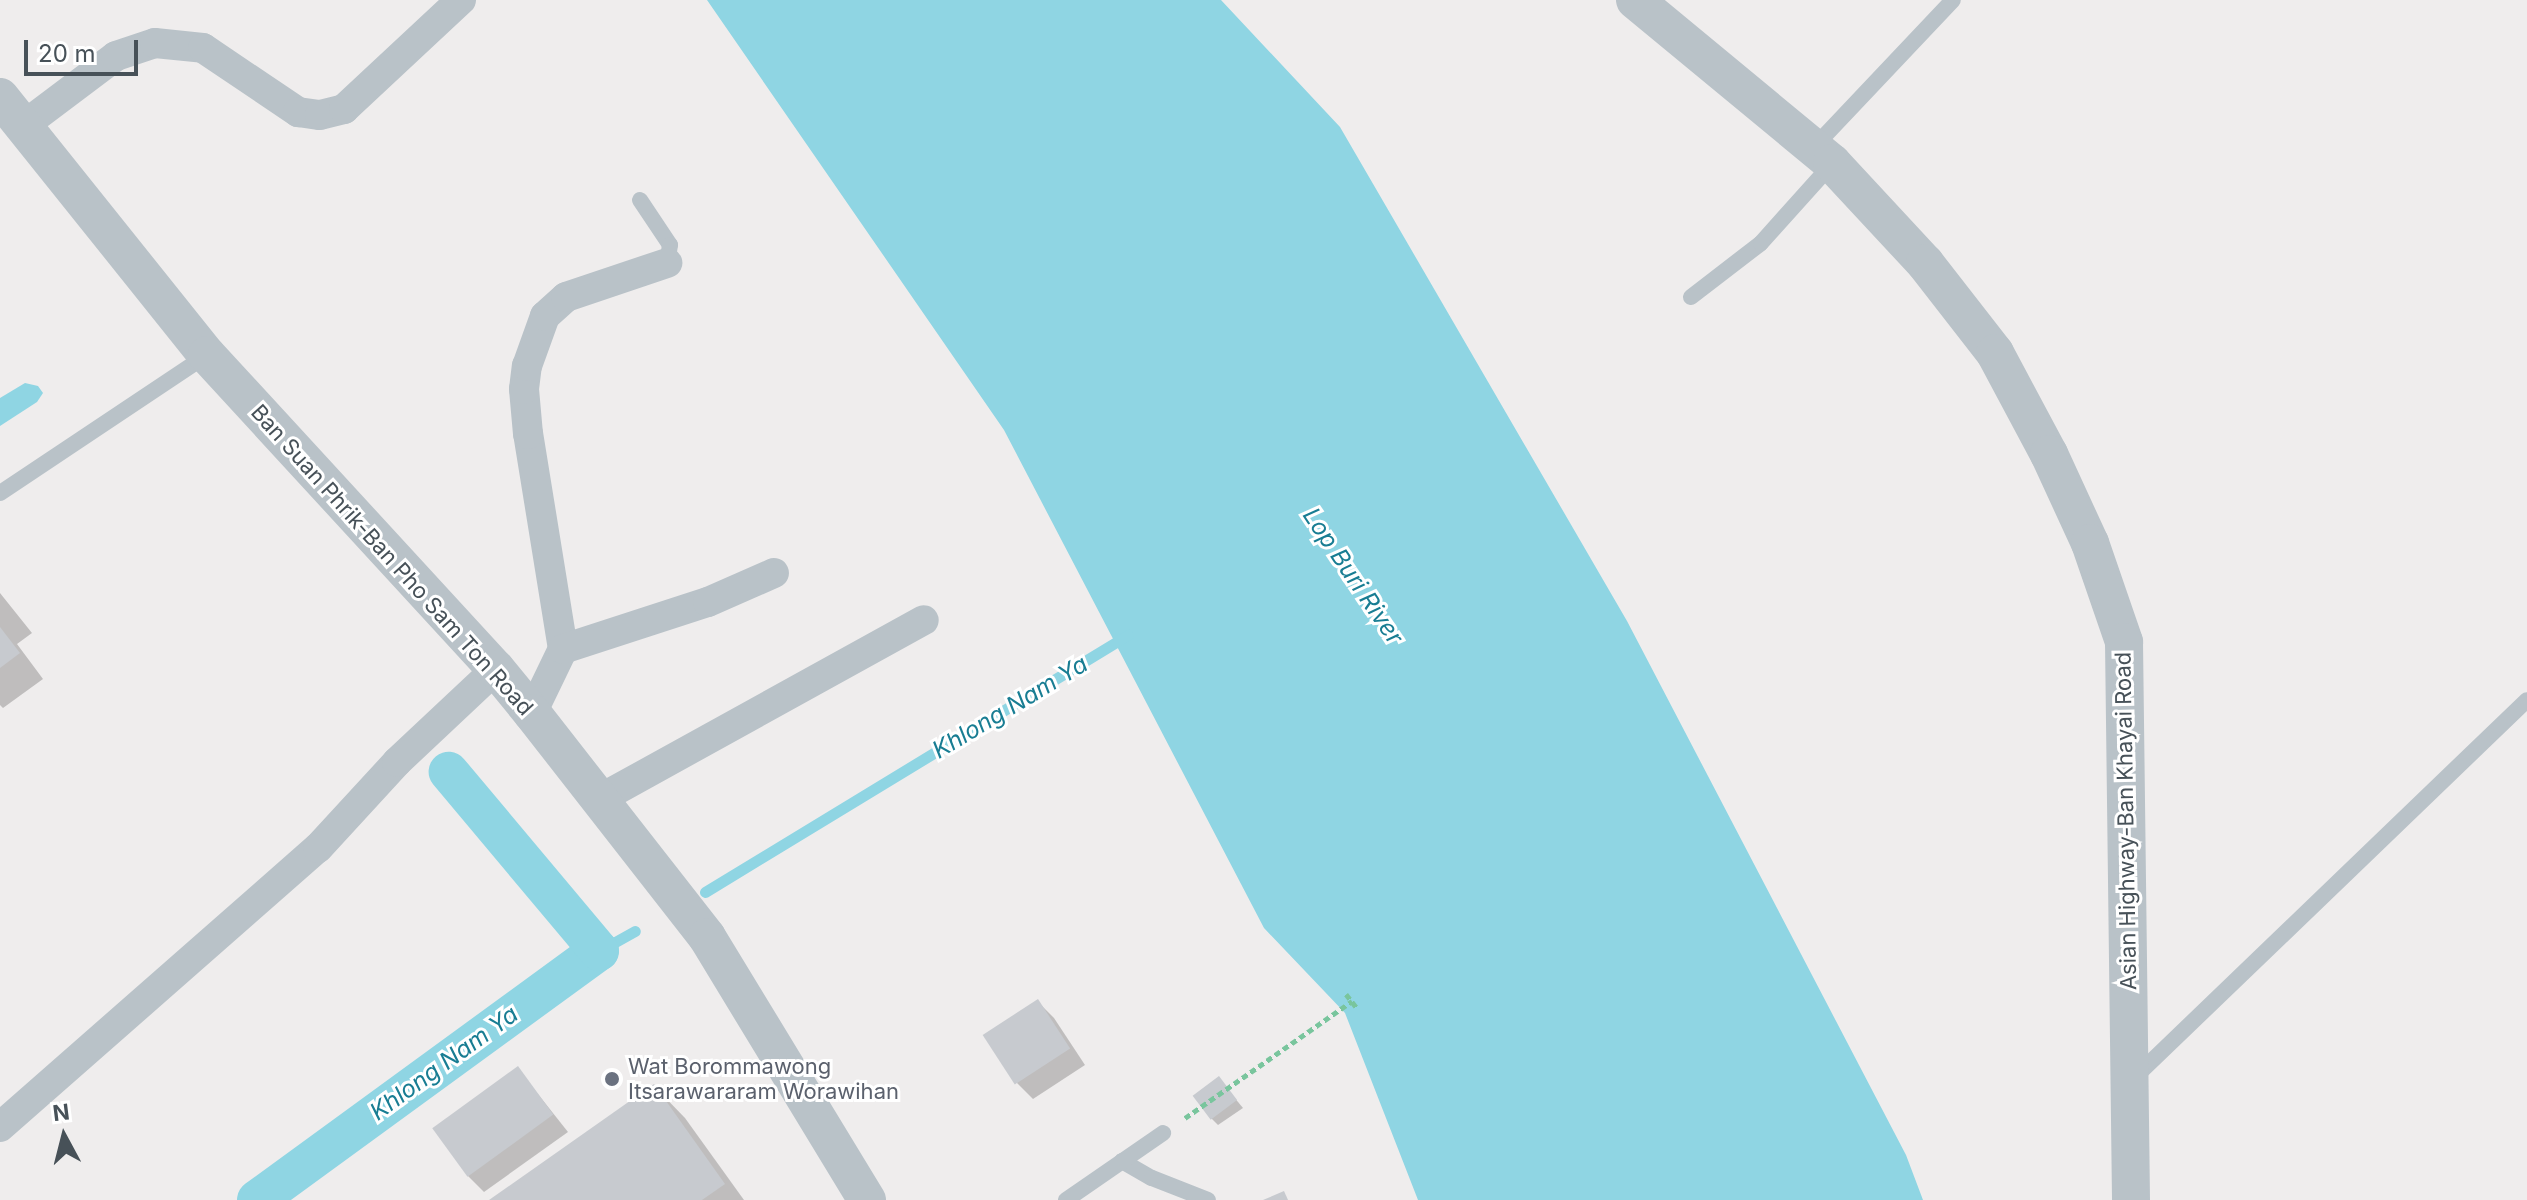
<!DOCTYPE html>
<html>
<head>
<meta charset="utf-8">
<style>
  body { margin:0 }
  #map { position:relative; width:2527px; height:1200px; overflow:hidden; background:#efeded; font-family:Inter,sans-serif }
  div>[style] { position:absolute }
  .water>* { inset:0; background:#8fd5e3 }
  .shadow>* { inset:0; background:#0003 }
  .stream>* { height:11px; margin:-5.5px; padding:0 5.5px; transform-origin:5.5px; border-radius:5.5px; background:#8fd5e3 }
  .canal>* { height:40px; margin:-20px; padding:0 20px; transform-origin:20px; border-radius:20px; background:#8fd5e3 }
  .building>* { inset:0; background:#c7cacf; transform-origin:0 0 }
  .path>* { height:5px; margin-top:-2.5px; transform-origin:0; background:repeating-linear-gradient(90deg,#79c59d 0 6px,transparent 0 10px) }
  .service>* { height:16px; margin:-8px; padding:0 8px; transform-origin:8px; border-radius:8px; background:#b9c2c8 }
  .minor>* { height:30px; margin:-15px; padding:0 15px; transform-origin:15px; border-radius:15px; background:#b9c2c8 }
  .tertiary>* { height:38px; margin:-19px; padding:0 19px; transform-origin:19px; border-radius:19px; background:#b9c2c8 }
  .dots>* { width:22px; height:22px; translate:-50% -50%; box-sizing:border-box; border:4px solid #fff; border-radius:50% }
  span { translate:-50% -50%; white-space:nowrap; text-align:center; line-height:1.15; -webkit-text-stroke:6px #fff; paint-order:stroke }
  .street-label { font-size:22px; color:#475158 }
  .worship-label { font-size:22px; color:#5b616d }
  .left { translate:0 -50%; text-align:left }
  .water-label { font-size:24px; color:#187d93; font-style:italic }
  .north { position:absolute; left:24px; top:1096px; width:80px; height:80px; -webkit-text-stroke:6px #fff; paint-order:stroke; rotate:353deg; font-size:22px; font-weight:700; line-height:32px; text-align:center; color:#475158 }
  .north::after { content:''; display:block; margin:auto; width:28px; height:36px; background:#475158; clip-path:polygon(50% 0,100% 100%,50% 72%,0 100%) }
  .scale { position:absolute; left:24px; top:40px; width:114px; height:36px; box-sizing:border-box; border:4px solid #475158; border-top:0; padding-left:10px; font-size:24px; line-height:28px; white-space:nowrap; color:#475158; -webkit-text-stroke:6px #fff; paint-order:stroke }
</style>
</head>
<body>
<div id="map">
  <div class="water">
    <div style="clip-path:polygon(707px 0,1221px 0,1340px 127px,1627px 621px,1906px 1155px,1923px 1200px,1418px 1200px,1345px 1013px,1264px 928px,1004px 430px)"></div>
    <div style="clip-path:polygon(25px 383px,38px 386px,43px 393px,37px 402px,0 426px,0 398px)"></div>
  </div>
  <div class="shadow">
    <div style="clip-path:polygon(0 593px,32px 633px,17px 644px,43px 679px,3px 708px,0 705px)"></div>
    <div style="clip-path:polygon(1038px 1002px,1054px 1018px,1085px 1065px,1033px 1099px,1017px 1083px)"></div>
    <div style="clip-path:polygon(518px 1069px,568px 1132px,484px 1192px,467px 1175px)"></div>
    <div style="clip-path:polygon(1219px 1079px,1243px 1108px,1218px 1125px,1211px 1118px)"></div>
    <div style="clip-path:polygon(654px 1086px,685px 1118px,744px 1200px,492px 1200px)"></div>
  </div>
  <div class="stream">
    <div style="left:705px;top:892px;width:495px;rotate:-31.3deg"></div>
    <div style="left:599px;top:951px;width:41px;rotate:-29.1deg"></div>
  </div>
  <div class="canal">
    <div style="left:257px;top:1200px;width:423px;rotate:-36.1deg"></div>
    <div style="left:599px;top:951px;width:234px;rotate:-130deg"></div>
  </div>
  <div class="building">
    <div style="clip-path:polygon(0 627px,20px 653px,0 668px)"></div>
    <div style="left:1038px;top:999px;width:59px;height:66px;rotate:57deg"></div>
    <div style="left:518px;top:1066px;width:60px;height:106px;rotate:54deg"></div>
    <div style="left:1219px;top:1076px;width:30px;height:33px;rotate:53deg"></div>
    <div style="clip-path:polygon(654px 1084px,725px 1184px,702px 1200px,489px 1200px)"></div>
    <div style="clip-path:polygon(1284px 1191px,1288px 1200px,1263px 1200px)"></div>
  </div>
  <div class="path">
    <div style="left:1346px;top:994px;width:18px;rotate:52deg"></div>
    <div style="left:1185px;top:1118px;width:204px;rotate:-35deg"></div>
  </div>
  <div class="service">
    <div style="left:1814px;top:147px;width:202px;rotate:-46.6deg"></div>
    <div style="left:640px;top:200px;width:54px;rotate:56.3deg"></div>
    <div style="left:670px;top:245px;width:18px;rotate:99deg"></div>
    <div style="left:1691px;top:297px;width:88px;rotate:-37.6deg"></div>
    <div style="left:1761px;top:243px;width:106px;rotate:-48.1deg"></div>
    <div style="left:0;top:493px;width:249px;rotate:-33.7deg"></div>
    <div style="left:2134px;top:1078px;width:545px;rotate:-43.89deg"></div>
    <div style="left:1122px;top:1161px;width:34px;rotate:30deg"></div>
    <div style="left:1152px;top:1178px;width:60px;rotate:21.4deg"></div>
    <div style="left:1066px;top:1200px;width:118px;rotate:-34.6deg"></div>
  </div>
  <div class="minor">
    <div style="left:23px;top:126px;width:116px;rotate:-37deg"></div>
    <div style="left:116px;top:56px;width:41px;rotate:-18.4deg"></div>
    <div style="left:155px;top:43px;width:48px;rotate:5.9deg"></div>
    <div style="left:203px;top:48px;width:115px;rotate:34deg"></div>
    <div style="left:298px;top:112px;width:22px;rotate:8deg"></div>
    <div style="left:320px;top:115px;width:25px;rotate:-14deg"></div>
    <div style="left:344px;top:109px;width:160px;rotate:-43deg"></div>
    <div style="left:563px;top:649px;width:218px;rotate:-99.2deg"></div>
    <div style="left:528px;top:434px;width:45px;rotate:-95.1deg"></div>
    <div style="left:524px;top:389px;width:23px;rotate:-83deg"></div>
    <div style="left:527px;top:366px;width:53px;rotate:-70.2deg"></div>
    <div style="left:545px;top:316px;width:28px;rotate:-42deg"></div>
    <div style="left:566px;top:297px;width:107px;rotate:-18.6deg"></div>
    <div style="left:532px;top:713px;width:71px;rotate:-64.2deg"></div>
    <div style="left:563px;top:649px;width:152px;rotate:-18deg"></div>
    <div style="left:708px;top:602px;width:72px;rotate:-23.7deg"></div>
    <div style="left:598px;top:800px;width:372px;rotate:-28.9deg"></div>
    <div style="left:0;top:1127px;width:423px;rotate:-41.3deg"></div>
    <div style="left:318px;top:848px;width:117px;rotate:-47.4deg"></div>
    <div style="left:397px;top:762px;width:136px;rotate:-43.2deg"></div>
  </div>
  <div class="tertiary">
    <div style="left:1635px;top:0;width:256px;rotate:39.6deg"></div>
    <div style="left:1832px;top:163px;width:137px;rotate:47.1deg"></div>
    <div style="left:1925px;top:263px;width:114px;rotate:52.1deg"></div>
    <div style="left:1995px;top:353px;width:115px;rotate:61.9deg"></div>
    <div style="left:2049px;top:454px;width:98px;rotate:65.3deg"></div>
    <div style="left:2090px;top:543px;width:105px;rotate:71deg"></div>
    <div style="left:2124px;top:642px;width:558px;rotate:89.28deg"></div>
    <div style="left:0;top:97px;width:331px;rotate:51.3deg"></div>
    <div style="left:207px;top:355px;width:427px;rotate:47.4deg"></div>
    <div style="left:496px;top:669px;width:57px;rotate:50.7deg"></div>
    <div style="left:532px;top:713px;width:284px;rotate:52deg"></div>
    <div style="left:707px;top:937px;width:308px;rotate:58.7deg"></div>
  </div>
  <div class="dots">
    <div style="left:612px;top:1079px;background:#6b7280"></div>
  </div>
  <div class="street-label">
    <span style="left:392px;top:560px;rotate:48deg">Ban Suan Phrik-Ban Pho Sam Ton Road</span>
    <span style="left:2126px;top:821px;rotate:-91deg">Asian Highway-Ban Khayai Road</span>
  </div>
  <div class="worship-label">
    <span class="left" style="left:628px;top:1079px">Wat Borommawong<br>Itsarawararam Worawihan</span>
  </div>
  <div class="water-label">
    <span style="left:1353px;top:576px;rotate:56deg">Lop Buri River</span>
    <span style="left:1010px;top:707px;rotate:-31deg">Khlong Nam Ya</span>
    <span style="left:444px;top:1063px;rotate:-36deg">Khlong Nam Ya</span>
  </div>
  <div class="north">N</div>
  <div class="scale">20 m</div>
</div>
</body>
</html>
